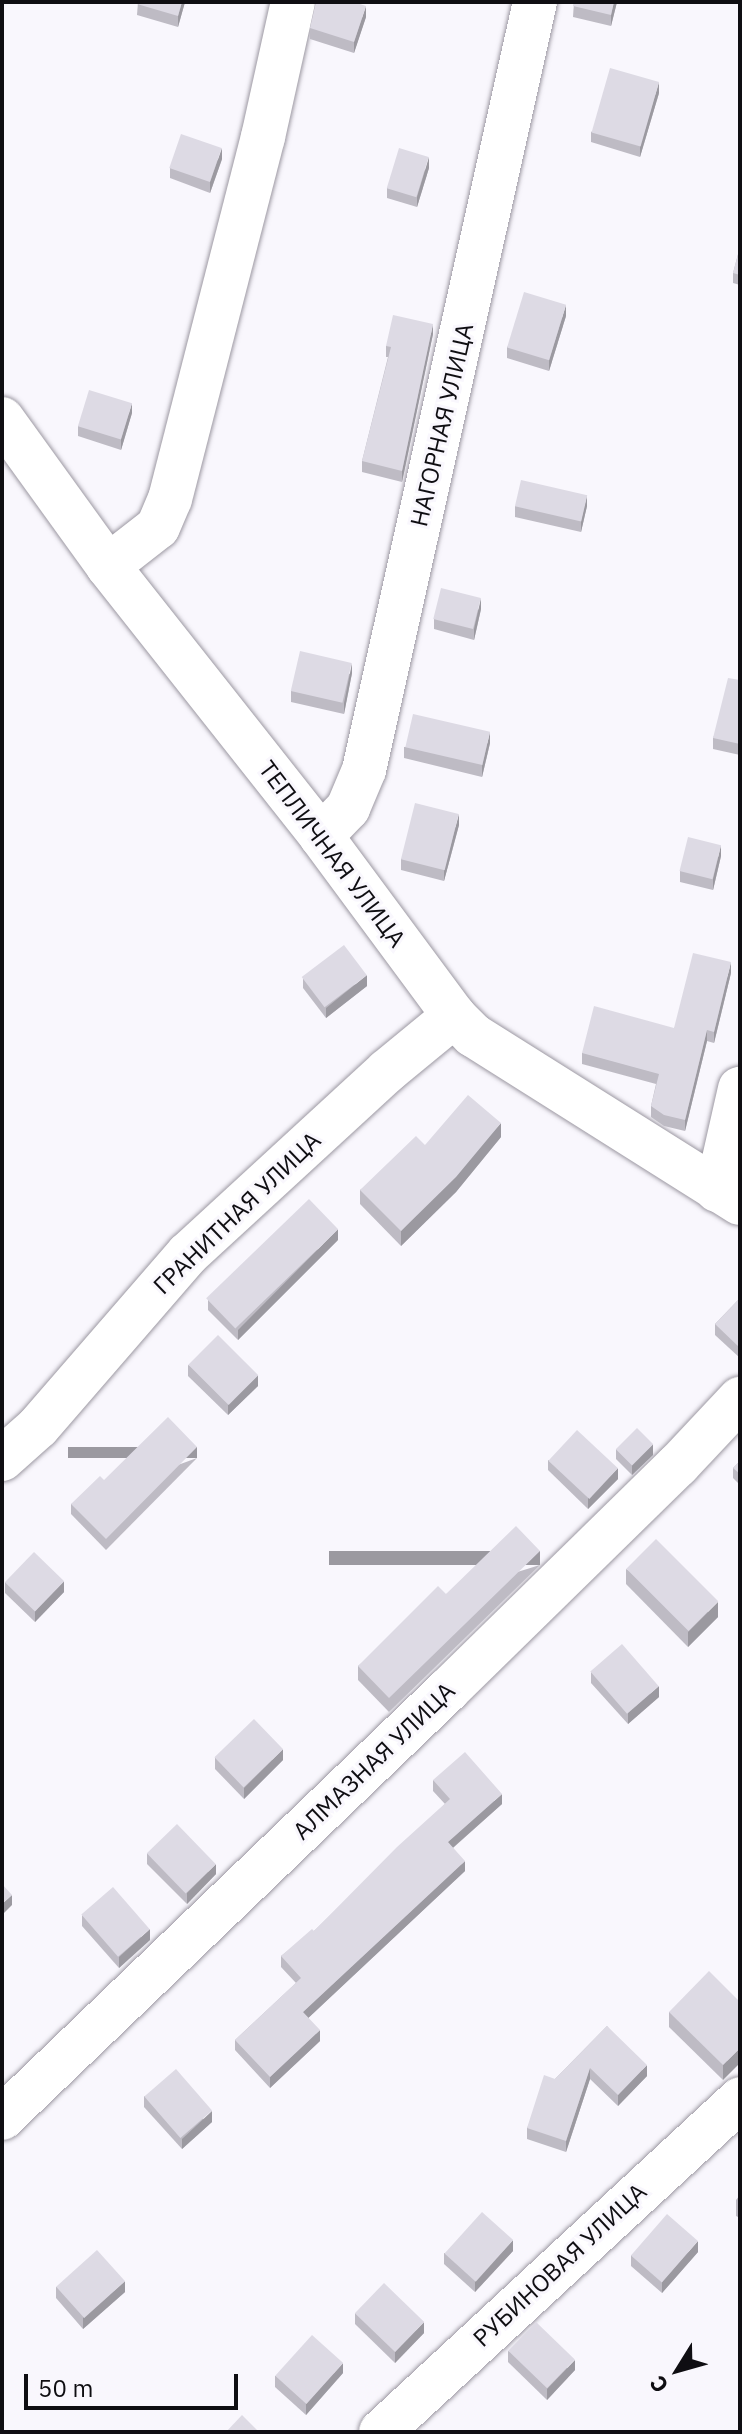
<!DOCTYPE html>
<html>
<head>
<meta charset="utf-8">
<style>
  body { margin:0 }
  #map { position:relative; width:742px; height:2434px; overflow:hidden; background:#f9f7fd; font-family:"IBM Plex Sans",sans-serif }
  div>[style] { position:absolute }
  .roads { filter:drop-shadow(0 0 2px #9c98a2) drop-shadow(0 0 2px #9c98a2) }
  .minor>* { height:44px; margin:-22px; padding:0 22px; transform-origin:22px; border-radius:22px; background:#fff }
  .wall>* { inset:0; background:#bebbc4 }
  .shaded-wall>* { inset:0; background:#9b99a0; transform-origin:0 0 }
  .building>* { inset:0; background:#dddae4; transform-origin:0 0 }
  span { translate:-50% -50%; white-space:nowrap; text-align:center; line-height:1.15; -webkit-text-stroke:6px #f9f7fd; paint-order:stroke }
  .street-label { font-size:24px; color:#0f0e12 }
  .frame { position:absolute; inset:0; border:4px solid #0f0e12; pointer-events:none }
  .north { position:absolute; left:638px; top:2330px; width:80px; height:80px; -webkit-text-stroke:6px #f9f7fd; paint-order:stroke; rotate:233deg; font-size:22px; font-weight:700; line-height:32px; text-align:center; color:#0f0e12 }
  .north::after { content:''; display:block; margin:auto; width:28px; height:36px; background:#0f0e12; clip-path:polygon(50% 0,100% 100%,50% 72%,0 100%) }
  .scale { position:absolute; left:24px; top:2374px; width:214px; height:36px; box-sizing:border-box; border:4px solid #0f0e12; border-top:0; padding-left:10px; font-size:24px; line-height:28px; white-space:nowrap; color:#0f0e12; -webkit-text-stroke:6px #f9f7fd; paint-order:stroke }
</style>
</head>
<body>
<div id="map">
  <div class="roads">
    <div class="minor">
      <div style="left:2px;top:419px;width:181px;rotate:54.2deg"></div>
      <div style="left:108px;top:566px;width:344px;rotate:51.7deg"></div>
      <div style="left:321px;top:836px;width:224px;rotate:53.5deg"></div>
      <div style="left:454px;top:1016px;width:27px;rotate:45deg"></div>
      <div style="left:473px;top:1035px;width:315px;rotate:32.2deg"></div>
      <div style="left:108px;top:566px;width:63px;rotate:-38deg"></div>
      <div style="left:158px;top:527px;width:30px;rotate:-67deg"></div>
      <div style="left:170px;top:499px;width:374px;rotate:-75.6deg"></div>
      <div style="left:263px;top:137px;width:138px;rotate:-77.5deg"></div>
      <div style="left:321px;top:836px;width:39px;rotate:-46deg"></div>
      <div style="left:348px;top:808px;width:41px;rotate:-67.2deg"></div>
      <div style="left:364px;top:770px;width:787px;rotate:-77.45deg"></div>
      <div style="left:717px;top:1190px;width:104px;rotate:-77.2deg"></div>
      <div style="left:2px;top:1459px;width:48px;rotate:-41.6deg"></div>
      <div style="left:38px;top:1427px;width:229px;rotate:-49.1deg"></div>
      <div style="left:188px;top:1254px;width:270px;rotate:-42.6deg"></div>
      <div style="left:387px;top:1071px;width:87px;rotate:-39.4deg"></div>
      <div style="left:2px;top:2118px;width:618px;rotate:-43.82deg"></div>
      <div style="left:448px;top:1690px;width:322px;rotate:-44.4deg"></div>
      <div style="left:678px;top:1465px;width:91px;rotate:-46.8deg"></div>
      <div style="left:381px;top:2432px;width:490px;rotate:-42.8deg"></div>
    </div>
  </div>
  <div class="wall">
    <div style="clip-path:polygon(138px 2px,185px 2px,178px 27px,137px 15px)"></div>
    <div style="clip-path:polygon(574px 2px,617px 2px,611px 26px,573px 17px)"></div>
    <div style="clip-path:polygon(366px 17px,354px 53px,310px 39px,310px 28px)"></div>
    <div style="clip-path:polygon(659px 93px,640px 157px,591px 142px,591px 132px)"></div>
    <div style="clip-path:polygon(222px 159px,210px 193px,170px 178px,170px 168px)"></div>
    <div style="clip-path:polygon(429px 168px,417px 207px,387px 198px,387px 188px)"></div>
    <div style="clip-path:polygon(740px 247px,740px 285px,733px 283px,733px 273px)"></div>
    <div style="clip-path:polygon(566px 316px,549px 371px,507px 358px,507px 347px)"></div>
    <div style="clip-path:polygon(433px 334px,402px 482px,362px 472px,362px 461px,388px 357px,386px 357px,386px 346px)"></div>
    <div style="clip-path:polygon(132px 413px,121px 450px,78px 436px,78px 426px)"></div>
    <div style="clip-path:polygon(515px 506px,587px 506px,581px 532px,515px 517px)"></div>
    <div style="clip-path:polygon(740px 606px,740px 627px,738px 626px,738px 615px)"></div>
    <div style="clip-path:polygon(481px 609px,474px 640px,434px 629px,434px 619px)"></div>
    <div style="clip-path:polygon(352px 673px,344px 714px,291px 702px,291px 691px)"></div>
    <div style="clip-path:polygon(740px 680px,740px 755px,713px 749px,713px 738px)"></div>
    <div style="clip-path:polygon(490px 743px,482px 777px,404px 758px,404px 747px)"></div>
    <div style="clip-path:polygon(459px 825px,444px 881px,401px 870px,401px 859px)"></div>
    <div style="clip-path:polygon(721px 856px,713px 890px,680px 882px,680px 871px)"></div>
    <div style="clip-path:polygon(731px 973px,714px 1043px,707px 1041px,685px 1131px,664px 1126px,651px 1117px,651px 1106px,656px 1084px,582px 1064px,582px 1053px,674px 1028px)"></div>
    <div style="clip-path:polygon(303px 978px,367px 986px,326px 1018px,303px 988px)"></div>
    <div style="clip-path:polygon(501px 1137px,456px 1192px,401px 1246px,360px 1204px,360px 1190px,425px 1145px)"></div>
    <div style="clip-path:polygon(338px 1240px,238px 1340px,208px 1310px,208px 1300px)"></div>
    <div style="clip-path:polygon(740px 1298px,740px 1358px,715px 1335px,715px 1324px)"></div>
    <div style="clip-path:polygon(188px 1365px,258px 1386px,228px 1415px,188px 1376px)"></div>
    <div style="clip-path:polygon(616px 1449px,653px 1455px,632px 1475px,616px 1459px)"></div>
    <div style="clip-path:polygon(197px 1458px,106px 1550px,71px 1514px,71px 1504px)"></div>
    <div style="clip-path:polygon(548px 1460px,618px 1479px,588px 1509px,548px 1470px)"></div>
    <div style="clip-path:polygon(740px 1461px,740px 1485px,733px 1478px,733px 1468px)"></div>
    <div style="clip-path:polygon(540px 1565px,389px 1712px,358px 1680px,358px 1666px,446px 1594px)"></div>
    <div style="clip-path:polygon(626px 1569px,718px 1617px,688px 1647px,626px 1584px)"></div>
    <div style="clip-path:polygon(5px 1582px,64px 1592px,35px 1622px,5px 1593px)"></div>
    <div style="clip-path:polygon(591px 1672px,659px 1697px,628px 1724px,591px 1683px)"></div>
    <div style="clip-path:polygon(215px 1758px,283px 1760px,244px 1799px,215px 1769px)"></div>
    <div style="clip-path:polygon(433px 1780px,502px 1804px,453px 1848px,465px 1871px,308px 2018px,320px 2041px,270px 2088px,235px 2050px,235px 2040px,296px 1983px,281px 1967px,281px 1956px,314px 1931px,445px 1804px,433px 1791px)"></div>
    <div style="clip-path:polygon(147px 1853px,216px 1874px,187px 1904px,147px 1864px)"></div>
    <div style="clip-path:polygon(82px 1915px,150px 1940px,119px 1968px,82px 1926px)"></div>
    <div style="clip-path:polygon(740px 2002px,723px 2080px,669px 2027px,669px 2012px)"></div>
    <div style="clip-path:polygon(607px 2026px,647px 2076px,618px 2106px,590px 2079px,566px 2152px,527px 2139px,527px 2128px,555px 2079px)"></div>
    <div style="clip-path:polygon(144px 2096px,212px 2122px,182px 2149px,144px 2107px)"></div>
    <div style="clip-path:polygon(740px 2195px,740px 2218px,736px 2216px,736px 2200px)"></div>
    <div style="clip-path:polygon(513px 2251px,475px 2292px,444px 2264px,444px 2253px)"></div>
    <div style="clip-path:polygon(698px 2252px,662px 2293px,631px 2266px,631px 2255px)"></div>
    <div style="clip-path:polygon(56px 2287px,125px 2292px,83px 2329px,56px 2298px)"></div>
    <div style="clip-path:polygon(355px 2313px,424px 2333px,395px 2363px,355px 2324px)"></div>
    <div style="clip-path:polygon(508px 2351px,575px 2370px,547px 2400px,508px 2362px)"></div>
    <div style="clip-path:polygon(343px 2373px,306px 2415px,275px 2387px,275px 2376px)"></div>
  </div>
  <div class="shaded-wall">
    <div style="clip-path:polygon(182px 2px,185px 2px,178px 27px,178px 16px)"></div>
    <div style="clip-path:polygon(614px 2px,617px 2px,611px 26px,611px 15px)"></div>
    <div style="clip-path:polygon(366px 6px,366px 17px,354px 53px,354px 42px)"></div>
    <div style="clip-path:polygon(659px 82px,659px 93px,640px 157px,640px 146px)"></div>
    <div style="clip-path:polygon(222px 148px,222px 159px,210px 193px,210px 182px)"></div>
    <div style="clip-path:polygon(429px 157px,429px 168px,417px 207px,417px 197px)"></div>
    <div style="clip-path:polygon(566px 305px,566px 316px,549px 371px,549px 360px)"></div>
    <div style="clip-path:polygon(433px 324px,433px 334px,402px 482px,402px 471px)"></div>
    <div style="clip-path:polygon(132px 403px,132px 413px,121px 450px,121px 439px)"></div>
    <div style="clip-path:polygon(587px 495px,587px 506px,581px 532px,581px 521px)"></div>
    <div style="clip-path:polygon(481px 598px,481px 609px,474px 640px,474px 629px)"></div>
    <div style="clip-path:polygon(352px 663px,352px 673px,344px 714px,344px 703px)"></div>
    <div style="clip-path:polygon(490px 732px,490px 743px,482px 777px,482px 766px)"></div>
    <div style="clip-path:polygon(459px 814px,459px 825px,444px 881px,444px 870px)"></div>
    <div style="clip-path:polygon(721px 845px,721px 856px,713px 890px,713px 879px)"></div>
    <div style="clip-path:polygon(731px 962px,731px 973px,714px 1043px,714px 1032px)"></div>
    <div style="clip-path:polygon(367px 975px,367px 986px,326px 1018px,326px 1008px)"></div>
    <div style="clip-path:polygon(707px 1030px,707px 1041px,685px 1131px,685px 1120px)"></div>
    <div style="clip-path:polygon(501px 1123px,501px 1137px,456px 1192px,401px 1246px,401px 1231px)"></div>
    <div style="clip-path:polygon(338px 1229px,338px 1240px,238px 1340px,238px 1330px)"></div>
    <div style="clip-path:polygon(258px 1375px,258px 1386px,228px 1415px,228px 1404px)"></div>
    <div style="clip-path:polygon(653px 1444px,653px 1455px,632px 1475px,632px 1464px)"></div>
    <div style="left:197px;top:1447px;width:11px;height:129px;rotate:90deg"></div>
    <div style="clip-path:polygon(618px 1468px,618px 1479px,588px 1509px,588px 1498px)"></div>
    <div style="left:540px;top:1551px;width:14px;height:211px;rotate:90deg"></div>
    <div style="clip-path:polygon(64px 1581px,64px 1592px,35px 1622px,35px 1611px)"></div>
    <div style="clip-path:polygon(718px 1602px,718px 1617px,688px 1647px,688px 1632px)"></div>
    <div style="clip-path:polygon(659px 1686px,659px 1697px,628px 1724px,628px 1713px)"></div>
    <div style="clip-path:polygon(283px 1749px,283px 1760px,244px 1799px,244px 1788px)"></div>
    <div style="clip-path:polygon(502px 1794px,502px 1804px,448px 1852px,448px 1842px)"></div>
    <div style="clip-path:polygon(465px 1861px,465px 1871px,303px 2023px,303px 2012px)"></div>
    <div style="clip-path:polygon(216px 1864px,216px 1874px,187px 1904px,187px 1893px)"></div>
    <div style="clip-path:polygon(12px 1895px,12px 1905px,2px 1915px,2px 1904px)"></div>
    <div style="clip-path:polygon(150px 1929px,150px 1940px,119px 1968px,119px 1957px)"></div>
    <div style="clip-path:polygon(320px 2030px,320px 2041px,270px 2088px,270px 2077px)"></div>
    <div style="clip-path:polygon(740px 2048px,740px 2063px,723px 2080px,723px 2065px)"></div>
    <div style="clip-path:polygon(647px 2065px,647px 2076px,618px 2106px,618px 2095px)"></div>
    <div style="clip-path:polygon(590px 2068px,590px 2079px,566px 2152px,566px 2141px)"></div>
    <div style="clip-path:polygon(212px 2111px,212px 2122px,182px 2149px,182px 2139px)"></div>
    <div style="clip-path:polygon(513px 2240px,513px 2251px,475px 2292px,475px 2281px)"></div>
    <div style="clip-path:polygon(698px 2241px,698px 2252px,662px 2293px,662px 2282px)"></div>
    <div style="clip-path:polygon(125px 2281px,125px 2292px,83px 2329px,83px 2318px)"></div>
    <div style="clip-path:polygon(424px 2322px,424px 2333px,395px 2363px,395px 2352px)"></div>
    <div style="clip-path:polygon(575px 2360px,575px 2370px,547px 2400px,547px 2389px)"></div>
    <div style="clip-path:polygon(343px 2363px,343px 2373px,306px 2415px,306px 2404px)"></div>
  </div>
  <div class="building">
    <div style="clip-path:polygon(138px 2px,182px 2px,178px 16px,137px 4px)"></div>
    <div style="clip-path:polygon(316px 2px,354px 2px,366px 6px,354px 42px,310px 28px)"></div>
    <div style="clip-path:polygon(574px 2px,614px 2px,611px 15px,573px 6px)"></div>
    <div style="left:610px;top:68px;width:51px;height:67px;rotate:16deg"></div>
    <div style="left:181px;top:134px;width:43px;height:36px;rotate:19deg"></div>
    <div style="left:399px;top:148px;width:31px;height:42px;rotate:17deg"></div>
    <div style="clip-path:polygon(740px 247px,740px 275px,733px 273px)"></div>
    <div style="left:524px;top:292px;width:44px;height:58px;rotate:17deg"></div>
    <div style="clip-path:polygon(393px 315px,433px 324px,402px 471px,362px 461px,391px 347px,386px 346px)"></div>
    <div style="left:89px;top:390px;width:45px;height:38px;rotate:17deg"></div>
    <div style="left:521px;top:480px;width:68px;height:27px;rotate:13deg"></div>
    <div style="left:441px;top:588px;width:41px;height:32px;rotate:14deg"></div>
    <div style="left:300px;top:651px;width:53px;height:41px;rotate:13deg"></div>
    <div style="clip-path:polygon(728px 678px,740px 680px,740px 744px,713px 738px)"></div>
    <div style="left:413px;top:714px;width:79px;height:34px;rotate:13deg"></div>
    <div style="left:415px;top:803px;width:45px;height:58px;rotate:14deg"></div>
    <div style="left:688px;top:837px;width:34px;height:35px;rotate:14deg"></div>
    <div style="left:344px;top:945px;width:38px;height:53px;rotate:53deg"></div>
    <div style="clip-path:polygon(693px 953px,731px 962px,714px 1032px,707px 1030px,685px 1120px,664px 1115px,651px 1106px,659px 1074px,582px 1053px,594px 1006px,674px 1028px)"></div>
    <div style="clip-path:polygon(468px 1095px,501px 1123px,456px 1177px,401px 1231px,360px 1190px,416px 1136px,425px 1145px)"></div>
    <div style="left:309px;top:1199px;width:42px;height:143px;rotate:46deg"></div>
    <div style="clip-path:polygon(740px 1298px,740px 1348px,715px 1324px)"></div>
    <div style="left:218px;top:1335px;width:57px;height:42px;rotate:45deg"></div>
    <div style="clip-path:polygon(168px 1417px,197px 1447px,106px 1539px,71px 1504px,100px 1476px,104px 1480px)"></div>
    <div style="left:637px;top:1428px;width:23px;height:30px;rotate:45deg"></div>
    <div style="left:577px;top:1430px;width:56px;height:42px;rotate:43deg"></div>
    <div style="clip-path:polygon(740px 1461px,740px 1474px,733px 1468px)"></div>
    <div style="clip-path:polygon(516px 1526px,540px 1551px,389px 1698px,358px 1666px,438px 1586px,446px 1594px)"></div>
    <div style="left:656px;top:1539px;width:88px;height:42px;rotate:45deg"></div>
    <div style="left:34px;top:1552px;width:42px;height:42px;rotate:44deg"></div>
    <div style="left:622px;top:1644px;width:56px;height:42px;rotate:49deg"></div>
    <div style="left:254px;top:1719px;width:42px;height:55px;rotate:46deg"></div>
    <div style="clip-path:polygon(465px 1752px,502px 1794px,448px 1842px,465px 1861px,303px 2012px,320px 2030px,270px 2077px,235px 2040px,301px 1978px,281px 1956px,312px 1929px,314px 1931px,397px 1847px,450px 1799px,433px 1780px)"></div>
    <div style="left:177px;top:1824px;width:56px;height:42px;rotate:46deg"></div>
    <div style="clip-path:polygon(2px 1884px,12px 1895px,2px 1904px)"></div>
    <div style="left:113px;top:1887px;width:56px;height:42px;rotate:49deg"></div>
    <div style="clip-path:polygon(709px 1971px,740px 2002px,740px 2048px,723px 2065px,669px 2012px)"></div>
    <div style="clip-path:polygon(607px 2026px,647px 2065px,618px 2095px,590px 2068px,566px 2141px,527px 2128px,544px 2075px,555px 2079px)"></div>
    <div style="left:176px;top:2069px;width:55px;height:42px;rotate:49deg"></div>
    <div style="left:482px;top:2212px;width:42px;height:56px;rotate:42deg"></div>
    <div style="left:667px;top:2214px;width:41px;height:55px;rotate:41deg"></div>
    <div style="left:97px;top:2250px;width:42px;height:55px;rotate:48deg"></div>
    <div style="left:384px;top:2283px;width:56px;height:42px;rotate:44deg"></div>
    <div style="left:536px;top:2322px;width:54px;height:40px;rotate:44deg"></div>
    <div style="left:312px;top:2335px;width:42px;height:55px;rotate:42deg"></div>
    <div style="clip-path:polygon(242px 2415px,259px 2432px,226px 2432px)"></div>
  </div>
  <div class="street-label">
    <span style="left:442px;top:425px;rotate:-77deg">НАГОРНАЯ УЛИЦА</span>
    <span style="left:332px;top:854px;rotate:53deg">ТЕПЛИЧНАЯ УЛИЦА</span>
    <span style="left:237px;top:1213px;rotate:-44deg">ГРАНИТНАЯ УЛИЦА</span>
    <span style="left:374px;top:1761px;rotate:-44deg">АЛМАЗНАЯ УЛИЦА</span>
    <span style="left:560px;top:2265px;rotate:-43deg">РУБИНОВАЯ УЛИЦА</span>
  </div>
  <div class="frame"></div>
  <div class="north">С</div>
  <div class="scale">50 m</div>
</div>
</body>
</html>
